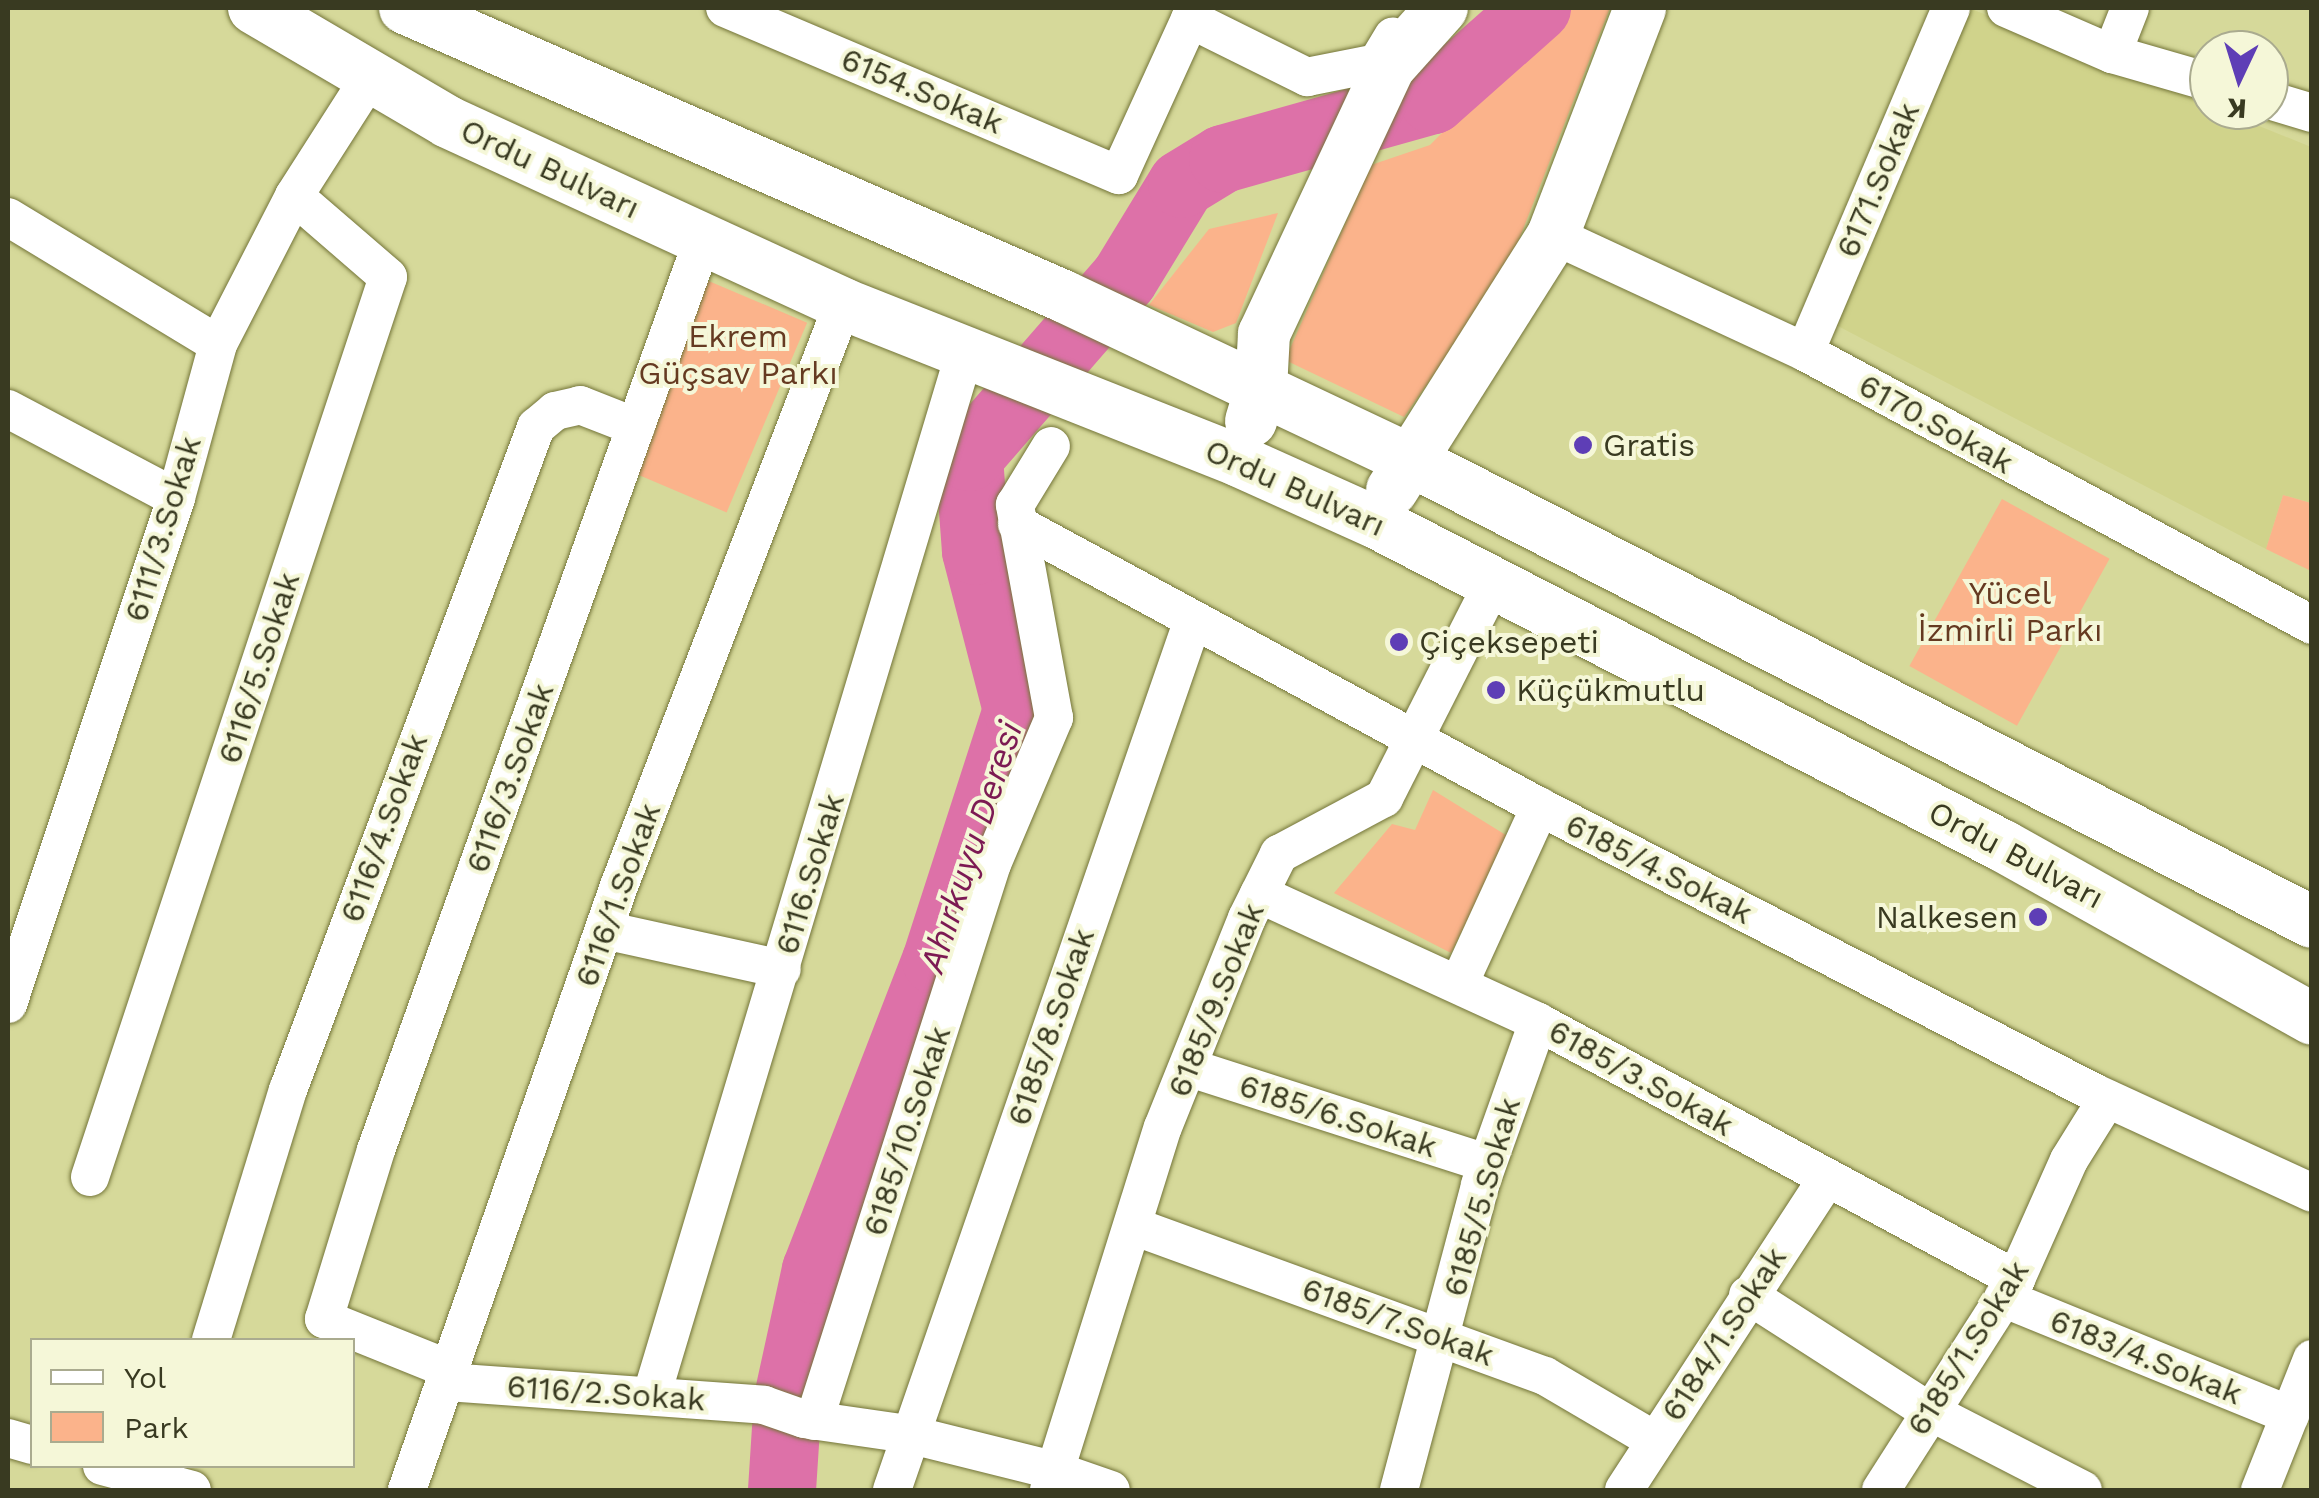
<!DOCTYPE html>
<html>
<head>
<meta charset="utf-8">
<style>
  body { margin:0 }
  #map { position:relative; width:2319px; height:1498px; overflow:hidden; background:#d6d99a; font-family:"Work Sans",sans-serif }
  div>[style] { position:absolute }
  .built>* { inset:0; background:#d0d38b }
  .green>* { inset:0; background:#fbb38b; transform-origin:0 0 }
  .river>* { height:68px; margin:-34px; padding:0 34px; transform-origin:34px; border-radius:34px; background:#dd71a8 }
  .roads { filter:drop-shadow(0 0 2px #747539) drop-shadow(0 0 2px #747539) }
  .minor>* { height:38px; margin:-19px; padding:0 19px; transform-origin:19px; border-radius:19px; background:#fff }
  .secondary>* { height:52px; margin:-26px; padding:0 26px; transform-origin:26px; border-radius:26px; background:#fff }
  .dots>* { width:28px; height:28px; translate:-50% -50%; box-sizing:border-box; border:5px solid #f5f7d8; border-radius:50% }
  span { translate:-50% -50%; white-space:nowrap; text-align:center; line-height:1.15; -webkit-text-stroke:8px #f5f7d8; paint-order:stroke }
  .street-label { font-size:32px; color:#393a21 }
  .park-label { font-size:32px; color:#653a21 }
  .poi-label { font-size:32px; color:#393a21 }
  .left { translate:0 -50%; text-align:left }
  .right { translate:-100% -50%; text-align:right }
  .water-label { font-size:35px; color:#7c1a53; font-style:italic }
  .frame { position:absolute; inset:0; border:10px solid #393a21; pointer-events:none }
  .legend { position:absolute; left:30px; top:1338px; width:325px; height:130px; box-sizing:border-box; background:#f5f7d8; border:2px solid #aaab8f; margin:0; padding:12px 18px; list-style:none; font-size:30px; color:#393a21 }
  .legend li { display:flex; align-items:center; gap:20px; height:50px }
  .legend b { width:50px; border:2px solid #aaab8f }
  .north { position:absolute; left:2189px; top:30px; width:100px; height:100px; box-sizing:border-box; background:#f5f7d8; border:2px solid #aaab8f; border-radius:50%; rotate:184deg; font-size:28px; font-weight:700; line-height:40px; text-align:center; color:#393a21 }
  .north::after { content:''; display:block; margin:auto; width:35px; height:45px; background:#5e3eb6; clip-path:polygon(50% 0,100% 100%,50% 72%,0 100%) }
</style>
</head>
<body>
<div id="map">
  <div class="built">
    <div style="clip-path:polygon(1969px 8px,2311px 147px,2312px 503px,2283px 495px,2266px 549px,1834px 324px)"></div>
  </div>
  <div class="green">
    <div style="clip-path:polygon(1566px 8px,1610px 8px,1507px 270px,1404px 417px,1285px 360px,1371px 165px,1430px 145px)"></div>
    <div style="clip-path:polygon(1278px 213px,1236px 323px,1213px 332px,1149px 305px,1209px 229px)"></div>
    <div style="left:704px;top:279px;width:112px;height:206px;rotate:23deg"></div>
    <div style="clip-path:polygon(2283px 495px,2311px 503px,2311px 571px,2266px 549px)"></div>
    <div style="left:2002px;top:499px;width:123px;height:191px;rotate:29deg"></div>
    <div style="clip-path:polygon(1433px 790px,1509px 837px,1451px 953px,1334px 893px,1392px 824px,1415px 830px)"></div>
  </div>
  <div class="river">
    <div style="left:782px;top:1490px;width:92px;rotate:-86.3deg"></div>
    <div style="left:788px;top:1398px;width:131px;rotate:-77.7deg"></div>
    <div style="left:816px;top:1270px;width:331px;rotate:-68.8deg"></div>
    <div style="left:936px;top:961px;width:264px;rotate:-72.1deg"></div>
    <div style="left:1017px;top:710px;width:164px;rotate:-104.5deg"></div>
    <div style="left:976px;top:551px;width:94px;rotate:-94.3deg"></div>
    <div style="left:969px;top:457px;width:236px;rotate:-49deg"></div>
    <div style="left:1124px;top:279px;width:111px;rotate:-58.6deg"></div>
    <div style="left:1182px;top:184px;width:48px;rotate:-31.4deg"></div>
    <div style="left:1223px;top:159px;width:218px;rotate:-15.7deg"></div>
    <div style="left:1433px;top:100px;width:139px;rotate:-41.5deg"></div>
  </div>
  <div class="roads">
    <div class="minor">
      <div style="left:725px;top:8px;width:428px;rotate:23deg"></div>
      <div style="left:1119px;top:175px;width:171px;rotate:-65.5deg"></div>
      <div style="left:1190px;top:19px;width:131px;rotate:26.4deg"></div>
      <div style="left:1307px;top:77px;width:71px;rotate:-11.3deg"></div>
      <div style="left:1377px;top:63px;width:31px;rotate:-59deg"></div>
      <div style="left:2006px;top:8px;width:116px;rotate:23.5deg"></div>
      <div style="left:2112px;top:54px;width:101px;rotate:16.1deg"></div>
      <div style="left:2112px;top:54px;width:49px;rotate:-68.6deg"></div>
      <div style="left:2269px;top:100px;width:45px;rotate:16.8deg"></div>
      <div style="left:8px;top:217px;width:245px;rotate:31.2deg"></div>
      <div style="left:1553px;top:235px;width:278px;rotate:24.9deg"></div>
      <div style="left:1805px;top:352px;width:576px;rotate:28.3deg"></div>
      <div style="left:1805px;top:352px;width:374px;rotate:-67deg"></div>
      <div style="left:8px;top:409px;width:190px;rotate:27.9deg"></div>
      <div style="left:1017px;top:524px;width:595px;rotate:28.42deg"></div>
      <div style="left:1540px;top:807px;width:624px;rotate:27.26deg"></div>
      <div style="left:2095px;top:1093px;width:239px;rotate:24.7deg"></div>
      <div style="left:1259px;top:894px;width:307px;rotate:24.6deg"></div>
      <div style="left:1538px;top:1022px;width:543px;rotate:28.27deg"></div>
      <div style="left:604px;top:930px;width:182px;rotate:12.4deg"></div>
      <div style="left:1459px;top:984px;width:195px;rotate:-65.4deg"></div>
      <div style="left:8px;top:1004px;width:533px;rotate:-71.63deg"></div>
      <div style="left:176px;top:498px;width:160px;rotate:-74.7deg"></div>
      <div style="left:218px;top:344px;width:166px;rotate:-62.8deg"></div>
      <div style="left:294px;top:196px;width:141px;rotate:-57.4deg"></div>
      <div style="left:1190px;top:1068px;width:311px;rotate:17.8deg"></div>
      <div style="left:90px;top:1177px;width:948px;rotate:-71.68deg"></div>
      <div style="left:388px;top:277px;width:124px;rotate:-139.2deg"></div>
      <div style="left:1133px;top:1226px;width:438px;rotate:20deg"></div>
      <div style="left:1545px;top:1376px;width:126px;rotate:30.4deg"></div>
      <div style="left:1748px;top:1295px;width:215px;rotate:32.7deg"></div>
      <div style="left:1929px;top:1411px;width:173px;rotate:27.2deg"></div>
      <div style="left:2003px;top:1298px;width:310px;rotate:22.2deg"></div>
      <div style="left:211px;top:1340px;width:262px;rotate:-72.9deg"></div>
      <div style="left:288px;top:1090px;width:708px;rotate:-69.49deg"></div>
      <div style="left:536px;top:427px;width:25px;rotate:-40deg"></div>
      <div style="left:555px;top:411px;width:26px;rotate:-13deg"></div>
      <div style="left:580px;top:405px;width:60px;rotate:21.4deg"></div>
      <div style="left:451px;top:1370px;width:137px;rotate:-158.1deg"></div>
      <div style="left:324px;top:1319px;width:177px;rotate:-72.9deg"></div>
      <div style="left:376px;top:1150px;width:968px;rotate:-70.25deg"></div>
      <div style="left:447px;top:1382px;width:318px;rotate:4.1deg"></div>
      <div style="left:764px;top:1405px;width:42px;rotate:19.3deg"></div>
      <div style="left:804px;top:1419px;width:105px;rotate:8.2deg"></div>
      <div style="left:908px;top:1434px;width:153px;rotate:14deg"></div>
      <div style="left:1056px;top:1471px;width:58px;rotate:19.1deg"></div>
      <div style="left:652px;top:1394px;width:1088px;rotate:-73.28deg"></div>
      <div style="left:814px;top:1421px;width:585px;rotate:-72.28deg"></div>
      <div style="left:992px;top:864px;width:159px;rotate:-67deg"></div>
      <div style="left:1054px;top:718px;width:217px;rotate:-100.4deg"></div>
      <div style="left:1015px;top:505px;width:69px;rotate:-58.6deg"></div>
      <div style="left:8px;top:1438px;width:25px;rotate:16deg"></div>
      <div style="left:102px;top:1466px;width:93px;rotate:14.9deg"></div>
      <div style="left:407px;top:1490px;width:640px;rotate:-70.66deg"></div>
      <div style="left:619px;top:886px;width:624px;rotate:-68.95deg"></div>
      <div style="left:892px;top:1490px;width:921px;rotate:-70.92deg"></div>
      <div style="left:1049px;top:1490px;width:380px;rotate:-72.6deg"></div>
      <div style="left:1163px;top:1127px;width:225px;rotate:-68.1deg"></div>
      <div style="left:1247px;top:918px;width:72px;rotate:-63.4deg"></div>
      <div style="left:1279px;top:854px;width:119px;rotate:-28.1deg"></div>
      <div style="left:1384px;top:798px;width:241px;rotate:-63.1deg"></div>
      <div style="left:1399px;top:1490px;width:316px;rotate:-75.1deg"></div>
      <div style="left:1480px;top:1185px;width:173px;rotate:-70.4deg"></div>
      <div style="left:1624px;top:1490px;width:371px;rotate:-56.9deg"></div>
      <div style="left:1881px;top:1490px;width:250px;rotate:-57.4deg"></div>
      <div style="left:2016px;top:1279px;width:130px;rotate:-66deg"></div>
      <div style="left:2069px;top:1160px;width:72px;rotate:-58.1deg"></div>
      <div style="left:2260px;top:1490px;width:141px;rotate:-68.3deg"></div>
    </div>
    <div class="secondary">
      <div style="left:254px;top:8px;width:225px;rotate:30.4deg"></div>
      <div style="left:448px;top:122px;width:435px;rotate:24.7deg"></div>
      <div style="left:843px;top:304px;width:426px;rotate:21.6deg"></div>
      <div style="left:1239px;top:461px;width:149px;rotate:24.2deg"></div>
      <div style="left:1375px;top:522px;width:707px;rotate:27.29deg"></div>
      <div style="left:2003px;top:846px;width:354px;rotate:29.2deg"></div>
      <div style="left:405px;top:8px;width:718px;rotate:23.64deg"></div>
      <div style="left:1063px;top:296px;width:384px;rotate:25.3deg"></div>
      <div style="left:1410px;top:460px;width:1013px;rotate:27.12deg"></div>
      <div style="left:1251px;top:421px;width:34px;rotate:-73deg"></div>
      <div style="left:1261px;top:389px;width:55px;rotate:-86.9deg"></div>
      <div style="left:1264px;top:334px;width:295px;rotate:-64.9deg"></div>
      <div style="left:1389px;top:67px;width:79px;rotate:-48.1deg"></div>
      <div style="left:1392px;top:490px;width:302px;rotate:-57.7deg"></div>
      <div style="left:1553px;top:235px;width:243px;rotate:-69deg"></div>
    </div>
  </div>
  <div class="dots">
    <div style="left:1583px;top:445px;background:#5e3eb6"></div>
    <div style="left:1399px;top:642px;background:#5e3eb6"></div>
    <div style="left:1496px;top:690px;background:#5e3eb6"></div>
    <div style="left:2038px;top:917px;background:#5e3eb6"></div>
  </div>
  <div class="street-label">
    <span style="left:922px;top:91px;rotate:23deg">6154.Sokak</span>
    <span style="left:550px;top:169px;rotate:25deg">Ordu Bulvarı</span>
    <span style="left:1878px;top:180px;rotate:-67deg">6171.Sokak</span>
    <span style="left:1936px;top:424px;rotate:29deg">6170.Sokak</span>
    <span style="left:1295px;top:488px;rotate:24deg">Ordu Bulvarı</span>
    <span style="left:163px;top:529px;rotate:-73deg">6111/3.Sokak</span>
    <span style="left:259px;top:668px;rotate:-72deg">6116/5.Sokak</span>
    <span style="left:510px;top:778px;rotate:-70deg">6116/3.Sokak</span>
    <span style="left:384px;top:828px;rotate:-70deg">6116/4.Sokak</span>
    <span style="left:2016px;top:855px;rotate:28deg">Ordu Bulvarı</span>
    <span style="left:1659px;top:869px;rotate:27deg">6185/4.Sokak</span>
    <span style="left:810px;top:874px;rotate:-73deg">6116.Sokak</span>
    <span style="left:618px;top:895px;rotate:-70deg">6116/1.Sokak</span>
    <span style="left:1216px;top:1000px;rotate:-68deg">6185/9.Sokak</span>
    <span style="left:1051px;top:1027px;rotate:-71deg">6185/8.Sokak</span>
    <span style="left:1641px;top:1078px;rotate:29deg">6185/3.Sokak</span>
    <span style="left:1338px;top:1116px;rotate:18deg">6185/6.Sokak</span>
    <span style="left:907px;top:1131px;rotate:-72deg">6185/10.Sokak</span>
    <span style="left:1482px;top:1197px;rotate:-74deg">6185/5.Sokak</span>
    <span style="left:1398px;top:1322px;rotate:20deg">6185/7.Sokak</span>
    <span style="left:1724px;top:1334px;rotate:-57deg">6184/1.Sokak</span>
    <span style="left:1968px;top:1348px;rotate:-58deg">6185/1.Sokak</span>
    <span style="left:2146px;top:1357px;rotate:22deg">6183/4.Sokak</span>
    <span style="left:606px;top:1393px;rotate:4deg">6116/2.Sokak</span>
  </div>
  <div class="park-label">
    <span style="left:738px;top:355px">Ekrem<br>Güçsav Parkı</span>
    <span style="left:2010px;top:612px">Yücel<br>İzmirli Parkı</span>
  </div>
  <div class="poi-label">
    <span class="left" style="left:1603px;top:445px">Gratis</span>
    <span class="left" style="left:1419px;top:642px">Çiçeksepeti</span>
    <span class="left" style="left:1516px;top:690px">Küçükmutlu</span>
    <span class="right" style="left:2018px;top:917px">Nalkesen</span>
  </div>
  <div class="water-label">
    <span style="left:971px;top:847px;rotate:-72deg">Ahırkuyu Deresi</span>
  </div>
  <div class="frame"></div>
  <ul class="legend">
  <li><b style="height:12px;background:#fff"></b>Yol</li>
  <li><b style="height:28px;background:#fbb38b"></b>Park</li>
  </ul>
  <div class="north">K</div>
</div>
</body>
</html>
